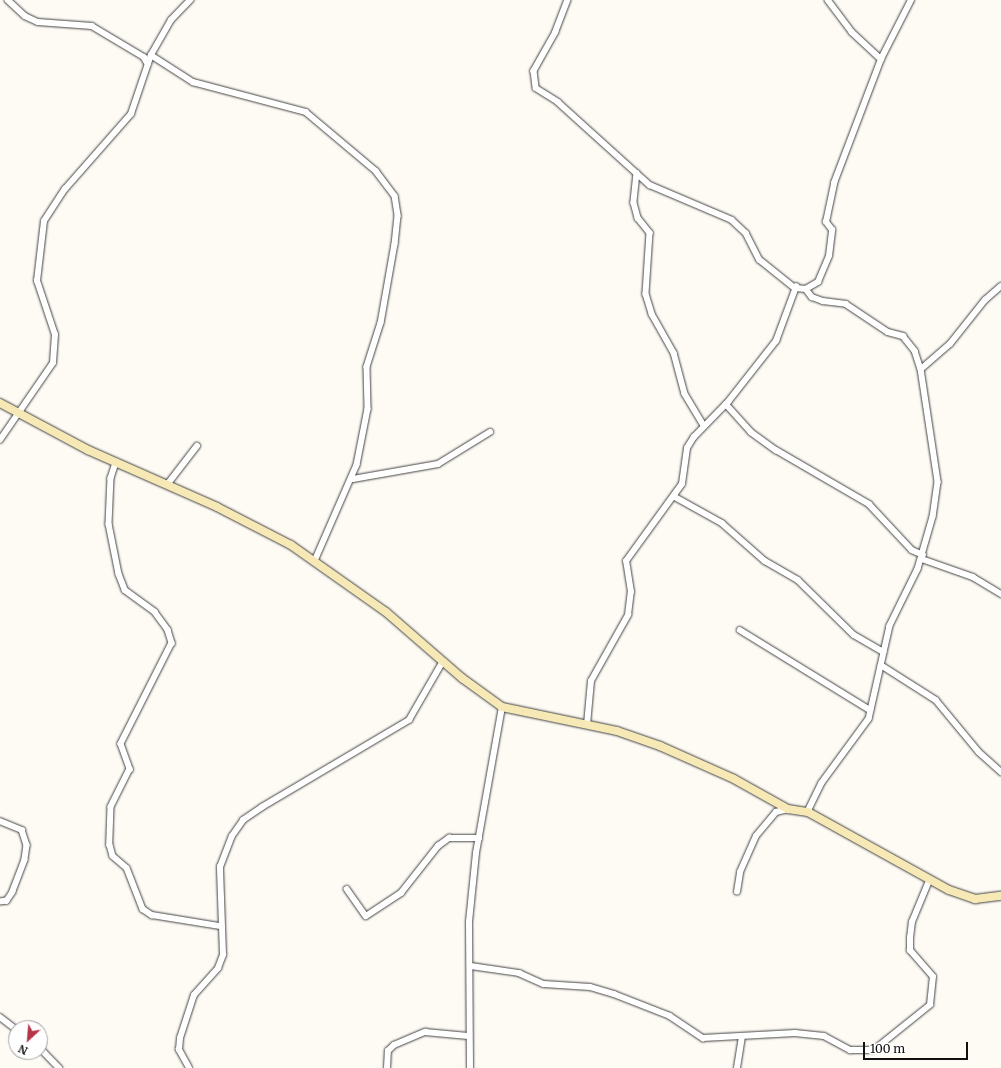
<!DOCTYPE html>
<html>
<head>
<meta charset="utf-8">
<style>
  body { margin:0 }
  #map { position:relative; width:1001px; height:1068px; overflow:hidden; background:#fefbf4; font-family:Merriweather,serif }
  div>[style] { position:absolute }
  .roads { filter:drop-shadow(0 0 1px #434343) drop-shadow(0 0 1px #434343) }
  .minor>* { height:5.5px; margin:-2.75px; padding:0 2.75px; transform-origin:2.75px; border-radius:2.75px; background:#fff }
  .secondary>* { height:8px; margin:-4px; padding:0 4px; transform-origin:4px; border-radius:4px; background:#f7e9b6 }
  span { translate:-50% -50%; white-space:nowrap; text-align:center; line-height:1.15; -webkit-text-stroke:4px #fff; paint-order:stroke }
  .north { position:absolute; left:8px; top:1020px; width:40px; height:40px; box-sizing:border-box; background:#fff; border:1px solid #9f9f9f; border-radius:50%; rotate:206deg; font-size:11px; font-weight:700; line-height:16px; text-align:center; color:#101010 }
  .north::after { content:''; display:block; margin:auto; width:14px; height:18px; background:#b33548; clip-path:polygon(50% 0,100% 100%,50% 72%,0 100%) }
  .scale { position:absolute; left:863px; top:1042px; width:105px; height:18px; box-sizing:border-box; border:2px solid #101010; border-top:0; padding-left:5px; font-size:12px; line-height:14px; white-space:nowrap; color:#101010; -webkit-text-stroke:3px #fff; paint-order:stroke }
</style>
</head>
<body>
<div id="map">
  <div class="roads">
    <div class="minor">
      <div style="left:8px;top:0;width:23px;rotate:43deg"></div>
      <div style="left:25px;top:16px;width:14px;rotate:25deg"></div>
      <div style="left:38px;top:22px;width:54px;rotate:4.2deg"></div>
      <div style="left:92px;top:26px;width:61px;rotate:30.8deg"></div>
      <div style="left:144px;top:57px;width:8px;rotate:60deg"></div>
      <div style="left:568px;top:0;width:34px;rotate:111deg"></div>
      <div style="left:556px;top:32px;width:45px;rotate:119.4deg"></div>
      <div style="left:534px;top:71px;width:17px;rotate:83deg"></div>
      <div style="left:536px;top:88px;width:26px;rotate:32deg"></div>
      <div style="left:558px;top:102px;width:124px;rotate:42.1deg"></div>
      <div style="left:650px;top:185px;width:89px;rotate:23.1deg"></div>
      <div style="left:732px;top:220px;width:19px;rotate:43deg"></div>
      <div style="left:746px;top:233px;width:30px;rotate:63deg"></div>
      <div style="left:760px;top:260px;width:45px;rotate:38.7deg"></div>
      <div style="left:795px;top:288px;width:11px;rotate:5deg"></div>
      <div style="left:806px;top:289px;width:10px;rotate:53deg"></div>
      <div style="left:812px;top:297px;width:12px;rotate:20deg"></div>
      <div style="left:823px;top:301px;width:23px;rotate:7deg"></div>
      <div style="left:846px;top:304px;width:50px;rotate:33.7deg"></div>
      <div style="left:888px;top:332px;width:16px;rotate:15deg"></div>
      <div style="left:903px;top:336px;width:19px;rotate:51deg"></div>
      <div style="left:915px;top:351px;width:19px;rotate:72deg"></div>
      <div style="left:921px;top:369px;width:114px;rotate:81.4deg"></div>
      <div style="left:938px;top:482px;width:35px;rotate:98deg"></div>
      <div style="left:933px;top:517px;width:54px;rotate:106.1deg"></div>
      <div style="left:918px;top:569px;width:64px;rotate:116.2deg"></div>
      <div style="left:890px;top:626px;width:95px;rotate:102.7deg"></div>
      <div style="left:869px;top:719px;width:79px;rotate:126.3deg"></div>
      <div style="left:822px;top:783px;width:32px;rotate:116deg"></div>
      <div style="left:828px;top:0;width:40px;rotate:53deg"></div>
      <div style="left:852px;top:32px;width:40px;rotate:43deg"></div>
      <div style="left:151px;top:55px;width:50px;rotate:32.7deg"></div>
      <div style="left:193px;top:82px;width:117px;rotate:14.9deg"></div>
      <div style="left:306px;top:112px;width:92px;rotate:40.1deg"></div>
      <div style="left:376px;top:171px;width:31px;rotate:53deg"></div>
      <div style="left:395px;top:196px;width:20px;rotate:81deg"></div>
      <div style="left:398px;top:216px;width:28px;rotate:96deg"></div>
      <div style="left:395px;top:244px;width:80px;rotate:100deg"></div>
      <div style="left:381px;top:323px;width:46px;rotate:107.7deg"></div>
      <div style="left:367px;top:367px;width:42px;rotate:88.6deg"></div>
      <div style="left:368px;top:409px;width:57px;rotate:101.1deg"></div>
      <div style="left:357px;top:465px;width:105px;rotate:113.6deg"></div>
      <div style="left:637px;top:173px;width:30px;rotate:96deg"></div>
      <div style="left:634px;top:203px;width:16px;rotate:75deg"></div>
      <div style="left:638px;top:218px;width:19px;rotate:51deg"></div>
      <div style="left:650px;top:233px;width:61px;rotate:93.8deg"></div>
      <div style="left:646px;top:294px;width:21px;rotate:73deg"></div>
      <div style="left:652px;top:314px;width:45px;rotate:60.6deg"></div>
      <div style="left:674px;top:353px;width:42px;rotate:75deg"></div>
      <div style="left:685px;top:394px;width:37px;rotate:59deg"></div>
      <div style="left:806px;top:289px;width:14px;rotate:-30deg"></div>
      <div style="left:818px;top:282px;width:28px;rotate:-67deg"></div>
      <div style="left:829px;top:256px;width:26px;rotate:-83deg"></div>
      <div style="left:832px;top:230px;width:10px;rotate:-127deg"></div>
      <div style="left:826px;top:222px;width:40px;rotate:-78deg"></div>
      <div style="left:834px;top:183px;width:133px;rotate:-69.2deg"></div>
      <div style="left:881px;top:59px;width:66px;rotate:-63deg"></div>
      <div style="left:921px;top:369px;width:38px;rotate:-41deg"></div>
      <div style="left:950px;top:344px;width:56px;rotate:-51.5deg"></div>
      <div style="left:985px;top:300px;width:21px;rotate:-41deg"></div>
      <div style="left:726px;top:404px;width:38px;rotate:48deg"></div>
      <div style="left:751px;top:432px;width:31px;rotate:36deg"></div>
      <div style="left:776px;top:450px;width:108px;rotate:30.1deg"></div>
      <div style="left:869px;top:504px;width:63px;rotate:46.9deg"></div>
      <div style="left:912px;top:550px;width:12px;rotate:24deg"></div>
      <div style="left:0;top:440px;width:93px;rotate:-55.5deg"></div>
      <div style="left:53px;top:363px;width:28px;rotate:-86deg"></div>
      <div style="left:55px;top:335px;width:57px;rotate:-108.4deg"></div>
      <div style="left:37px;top:281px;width:60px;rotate:-83.3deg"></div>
      <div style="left:44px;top:221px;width:38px;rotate:-57deg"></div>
      <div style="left:65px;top:189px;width:100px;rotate:-48.7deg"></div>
      <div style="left:131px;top:114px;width:62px;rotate:-71.3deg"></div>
      <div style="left:151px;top:55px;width:40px;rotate:-60.3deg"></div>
      <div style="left:171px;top:20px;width:28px;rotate:-46deg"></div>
      <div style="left:116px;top:463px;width:16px;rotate:108deg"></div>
      <div style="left:111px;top:478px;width:46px;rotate:92.5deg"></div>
      <div style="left:109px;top:524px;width:51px;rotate:78.7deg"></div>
      <div style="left:119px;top:574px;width:17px;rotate:69deg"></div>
      <div style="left:125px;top:590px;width:37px;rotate:36deg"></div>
      <div style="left:155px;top:612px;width:22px;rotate:54deg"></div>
      <div style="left:168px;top:630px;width:14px;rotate:73deg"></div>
      <div style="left:172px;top:643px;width:113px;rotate:116.8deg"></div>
      <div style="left:121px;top:744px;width:27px;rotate:70deg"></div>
      <div style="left:130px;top:769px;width:42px;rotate:116.6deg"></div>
      <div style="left:111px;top:807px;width:38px;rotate:92deg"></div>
      <div style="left:110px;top:845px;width:11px;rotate:75deg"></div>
      <div style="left:113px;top:856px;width:18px;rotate:41deg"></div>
      <div style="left:127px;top:868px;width:44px;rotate:68.7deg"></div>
      <div style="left:143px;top:909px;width:11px;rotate:34deg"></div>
      <div style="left:152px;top:915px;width:69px;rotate:9.2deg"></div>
      <div style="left:353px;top:479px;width:86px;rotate:-10deg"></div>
      <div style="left:438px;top:464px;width:61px;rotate:-31.6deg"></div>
      <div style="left:167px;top:485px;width:49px;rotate:-52.4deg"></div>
      <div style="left:675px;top:497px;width:54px;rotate:29deg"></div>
      <div style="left:722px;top:523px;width:57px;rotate:41.5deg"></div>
      <div style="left:765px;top:561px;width:38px;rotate:30deg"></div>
      <div style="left:798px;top:580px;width:78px;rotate:44.5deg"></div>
      <div style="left:854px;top:635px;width:34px;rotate:30deg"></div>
      <div style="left:922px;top:559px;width:54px;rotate:19.4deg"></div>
      <div style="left:973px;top:577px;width:33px;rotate:31deg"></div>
      <div style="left:740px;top:630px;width:153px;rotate:31.6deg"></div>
      <div style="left:881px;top:665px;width:65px;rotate:32.5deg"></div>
      <div style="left:936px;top:700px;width:67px;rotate:50.4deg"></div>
      <div style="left:979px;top:752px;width:30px;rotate:42deg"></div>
      <div style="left:587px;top:725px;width:44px;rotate:-84.8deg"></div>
      <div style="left:591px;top:681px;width:76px;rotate:-60.7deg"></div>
      <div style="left:628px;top:615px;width:23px;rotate:-83deg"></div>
      <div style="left:631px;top:592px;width:31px;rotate:-99deg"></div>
      <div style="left:626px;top:561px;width:95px;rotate:-54deg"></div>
      <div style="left:682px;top:484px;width:36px;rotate:-82deg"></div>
      <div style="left:687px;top:448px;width:13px;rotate:-58deg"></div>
      <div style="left:694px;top:437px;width:49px;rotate:-45.8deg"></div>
      <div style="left:728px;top:402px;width:78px;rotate:-51.8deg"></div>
      <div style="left:776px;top:341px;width:58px;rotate:-69.7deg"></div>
      <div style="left:0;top:821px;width:24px;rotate:22deg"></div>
      <div style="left:22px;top:830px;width:16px;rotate:72deg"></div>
      <div style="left:27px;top:845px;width:15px;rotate:98deg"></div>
      <div style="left:25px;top:860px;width:34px;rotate:111deg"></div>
      <div style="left:13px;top:892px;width:11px;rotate:124deg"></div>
      <div style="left:7px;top:901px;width:7px;rotate:172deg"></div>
      <div style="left:347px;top:889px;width:33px;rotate:55deg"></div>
      <div style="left:366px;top:916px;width:42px;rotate:-33.3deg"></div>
      <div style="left:401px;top:893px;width:60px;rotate:-51.8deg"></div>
      <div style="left:438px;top:846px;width:14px;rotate:-36deg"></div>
      <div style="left:449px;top:838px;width:30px"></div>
      <div style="left:737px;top:892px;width:20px;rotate:-81deg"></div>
      <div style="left:740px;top:872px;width:39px;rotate:-66deg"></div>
      <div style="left:756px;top:836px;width:31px;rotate:-50deg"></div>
      <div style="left:776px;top:812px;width:12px;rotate:-14deg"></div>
      <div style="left:471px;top:966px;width:49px;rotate:8.3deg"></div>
      <div style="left:519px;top:973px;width:27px;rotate:24deg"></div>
      <div style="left:544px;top:984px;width:46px;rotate:3.7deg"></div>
      <div style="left:590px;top:987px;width:25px;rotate:16deg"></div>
      <div style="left:614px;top:994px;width:60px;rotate:21.4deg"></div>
      <div style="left:670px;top:1016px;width:40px;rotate:34deg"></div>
      <div style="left:703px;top:1038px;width:92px;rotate:-3.1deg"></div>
      <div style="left:795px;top:1033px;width:29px;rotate:6deg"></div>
      <div style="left:824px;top:1036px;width:30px;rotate:28deg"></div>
      <div style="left:850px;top:1050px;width:24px"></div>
      <div style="left:874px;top:1050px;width:72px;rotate:-38.8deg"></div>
      <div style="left:930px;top:1005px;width:28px;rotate:-84deg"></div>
      <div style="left:933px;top:977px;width:35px;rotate:-131deg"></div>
      <div style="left:910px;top:951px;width:13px;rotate:-90deg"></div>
      <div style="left:910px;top:938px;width:16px;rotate:-83deg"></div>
      <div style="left:912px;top:922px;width:44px;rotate:-67.5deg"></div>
      <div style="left:0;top:1017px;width:20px;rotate:37deg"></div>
      <div style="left:40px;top:1048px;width:28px;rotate:46deg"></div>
      <div style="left:189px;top:1068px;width:21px;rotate:-119deg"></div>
      <div style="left:179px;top:1050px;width:12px;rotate:-85deg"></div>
      <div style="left:180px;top:1038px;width:45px;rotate:-72deg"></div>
      <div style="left:194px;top:995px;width:36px;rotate:-48deg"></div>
      <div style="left:218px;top:968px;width:14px;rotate:-69deg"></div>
      <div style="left:223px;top:955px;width:88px;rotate:-92deg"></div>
      <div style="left:220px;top:867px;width:33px;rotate:-69deg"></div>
      <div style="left:232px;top:836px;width:19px;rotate:-55deg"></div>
      <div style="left:243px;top:820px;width:23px;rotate:-34deg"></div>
      <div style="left:262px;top:807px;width:171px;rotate:-30.6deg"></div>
      <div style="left:409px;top:720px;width:68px;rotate:-60deg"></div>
      <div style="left:387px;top:1068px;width:17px;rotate:-87deg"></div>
      <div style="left:388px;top:1051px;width:8px;rotate:-45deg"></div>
      <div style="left:394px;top:1045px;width:34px;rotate:-23deg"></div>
      <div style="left:425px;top:1032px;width:43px;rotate:5.3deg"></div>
      <div style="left:470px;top:1068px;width:146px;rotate:-90.4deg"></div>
      <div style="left:469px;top:922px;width:69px;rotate:-84.2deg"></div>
      <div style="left:476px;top:853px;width:148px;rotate:-79.9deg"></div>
      <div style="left:737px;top:1068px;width:32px;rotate:-81deg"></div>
    </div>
    <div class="secondary">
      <div style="left:0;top:403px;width:100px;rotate:28.1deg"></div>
      <div style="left:88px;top:450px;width:141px;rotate:23.8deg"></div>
      <div style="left:217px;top:507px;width:83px;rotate:27.2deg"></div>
      <div style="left:291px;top:545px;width:116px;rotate:35.2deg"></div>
      <div style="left:386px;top:612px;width:101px;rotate:41deg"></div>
      <div style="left:462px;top:678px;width:49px;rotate:35.9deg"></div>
      <div style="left:502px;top:707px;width:117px;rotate:11.8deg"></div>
      <div style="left:617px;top:731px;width:46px;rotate:19.2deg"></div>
      <div style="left:660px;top:746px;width:81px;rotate:24deg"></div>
      <div style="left:734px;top:779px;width:62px;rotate:29.1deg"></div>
      <div style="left:788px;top:809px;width:20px;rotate:9deg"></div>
      <div style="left:808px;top:812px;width:161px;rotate:29deg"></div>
      <div style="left:949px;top:890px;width:28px;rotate:19deg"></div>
      <div style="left:975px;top:899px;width:26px;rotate:-7deg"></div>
    </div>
  </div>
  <div class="north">N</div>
  <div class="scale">100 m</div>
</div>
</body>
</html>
